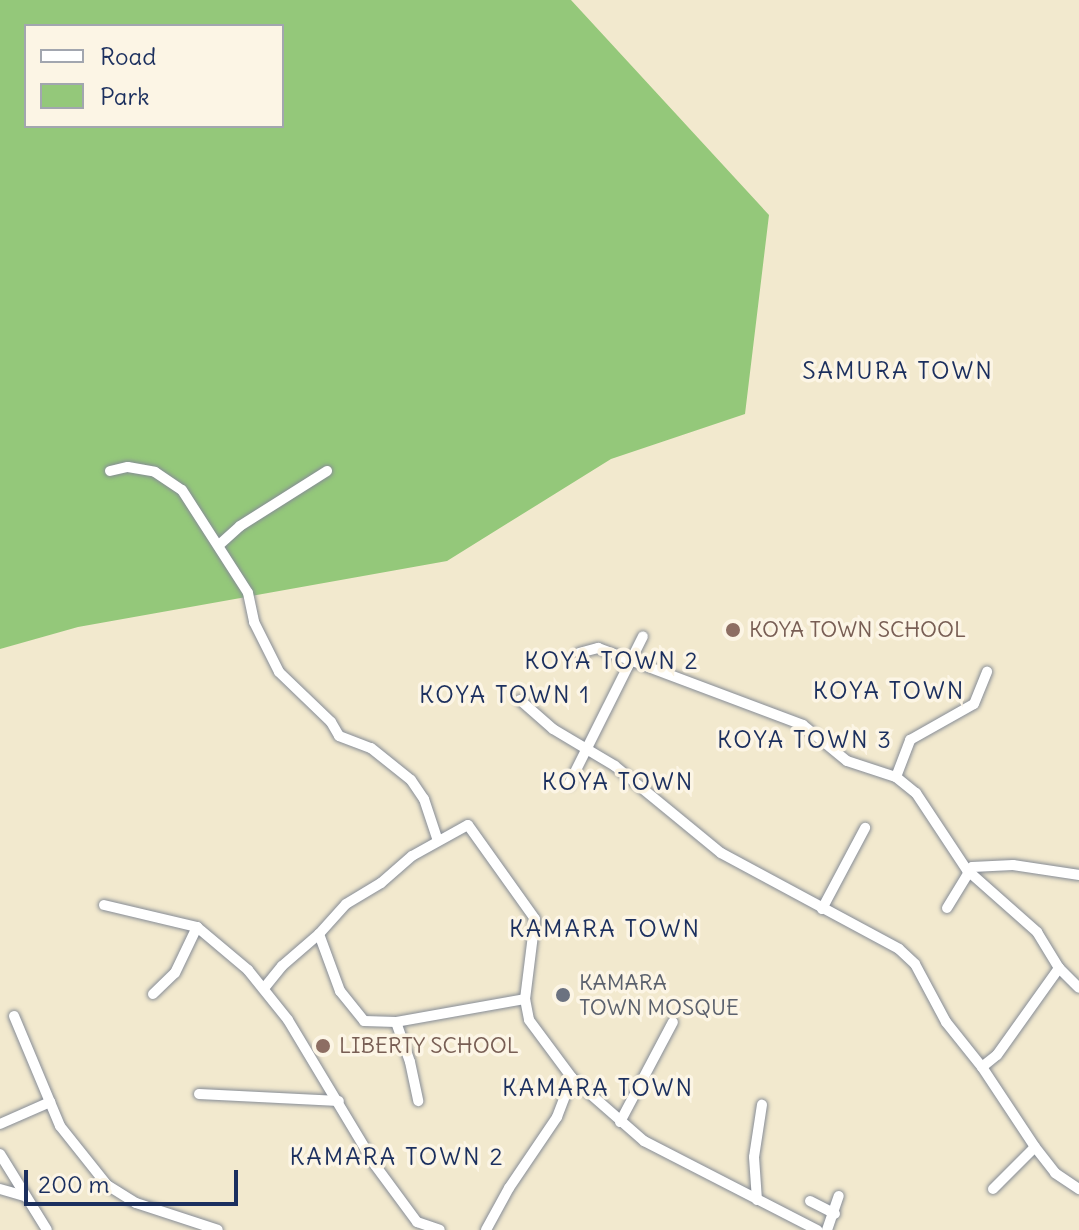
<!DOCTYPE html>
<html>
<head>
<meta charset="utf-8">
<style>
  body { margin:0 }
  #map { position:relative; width:1079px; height:1230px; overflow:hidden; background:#f2e9ce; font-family:Delius,sans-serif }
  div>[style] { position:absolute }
  .green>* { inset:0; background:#94c87a }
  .roads { filter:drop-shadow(0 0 2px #868c96) drop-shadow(0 0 2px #868c96) }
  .minor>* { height:10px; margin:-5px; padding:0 5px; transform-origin:5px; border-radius:5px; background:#fff }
  .dots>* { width:22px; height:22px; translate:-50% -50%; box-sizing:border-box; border:4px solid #fcf5e5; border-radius:50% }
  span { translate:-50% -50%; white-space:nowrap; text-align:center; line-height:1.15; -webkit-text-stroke:7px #fcf5e5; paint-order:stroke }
  .education-label { font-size:22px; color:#785e54 }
  .left { translate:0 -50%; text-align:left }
  .worship-label { font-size:22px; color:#5b616d }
  .neighbourhood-label { font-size:24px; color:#1b2f5e; letter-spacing:2px }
  .legend { position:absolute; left:24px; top:24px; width:260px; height:104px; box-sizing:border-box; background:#fcf5e5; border:2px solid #a2a6af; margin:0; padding:10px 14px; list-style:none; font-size:24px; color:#1b2f5e }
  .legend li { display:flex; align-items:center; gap:16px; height:40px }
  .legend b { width:40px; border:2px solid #a2a6af }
  .scale { position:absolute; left:24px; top:1170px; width:214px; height:36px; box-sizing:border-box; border:4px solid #1b2f5e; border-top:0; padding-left:10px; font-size:24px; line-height:28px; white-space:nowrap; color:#1b2f5e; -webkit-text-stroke:6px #fcf5e5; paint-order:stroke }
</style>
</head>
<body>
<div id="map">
  <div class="green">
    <div style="clip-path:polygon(evenodd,0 0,571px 0,769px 215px,745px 414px,611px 459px,447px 561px,78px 627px,0 649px,0 0,26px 26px,282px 26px,282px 126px,26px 126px,26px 26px)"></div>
  </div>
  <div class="roads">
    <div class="minor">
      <div style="left:110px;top:471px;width:18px;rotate:-13deg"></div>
      <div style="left:128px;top:467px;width:27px;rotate:10deg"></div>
      <div style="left:155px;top:472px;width:32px;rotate:34deg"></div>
      <div style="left:182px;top:490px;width:122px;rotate:57.3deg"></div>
      <div style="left:248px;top:593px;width:30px;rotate:78deg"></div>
      <div style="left:254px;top:622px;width:56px;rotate:63.4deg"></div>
      <div style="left:279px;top:672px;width:72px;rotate:43.9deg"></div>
      <div style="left:331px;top:722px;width:16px;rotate:60deg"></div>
      <div style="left:339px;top:736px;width:34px;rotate:21deg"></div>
      <div style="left:371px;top:748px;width:51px;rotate:38.7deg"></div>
      <div style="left:411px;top:780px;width:23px;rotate:56deg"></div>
      <div style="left:424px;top:799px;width:44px;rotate:71.6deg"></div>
      <div style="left:219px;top:545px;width:28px;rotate:-42deg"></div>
      <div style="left:240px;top:526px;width:103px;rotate:-32.3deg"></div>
      <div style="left:579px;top:653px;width:20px;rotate:-15deg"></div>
      <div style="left:598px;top:648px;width:219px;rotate:20.6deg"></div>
      <div style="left:803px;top:725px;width:57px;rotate:39.3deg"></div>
      <div style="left:847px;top:761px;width:52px;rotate:18.1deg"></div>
      <div style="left:896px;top:777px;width:26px;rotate:39deg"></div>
      <div style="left:916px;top:793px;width:92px;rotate:56.5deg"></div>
      <div style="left:967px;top:870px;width:94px;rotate:41.5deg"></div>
      <div style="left:1037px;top:932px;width:42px;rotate:58.6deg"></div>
      <div style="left:1059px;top:968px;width:28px;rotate:45deg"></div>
      <div style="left:520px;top:700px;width:44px;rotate:41.3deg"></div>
      <div style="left:553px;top:729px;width:72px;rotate:30.8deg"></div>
      <div style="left:615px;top:766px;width:137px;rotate:39.4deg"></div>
      <div style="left:721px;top:853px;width:202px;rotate:28.3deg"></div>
      <div style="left:899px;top:949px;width:22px;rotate:43deg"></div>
      <div style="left:915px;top:964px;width:66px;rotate:61.9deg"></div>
      <div style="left:946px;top:1022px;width:58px;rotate:51.3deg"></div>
      <div style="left:982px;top:1067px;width:96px;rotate:56.5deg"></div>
      <div style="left:1035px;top:1147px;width:33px;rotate:52deg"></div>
      <div style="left:1055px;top:1173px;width:29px;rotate:34deg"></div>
      <div style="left:896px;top:777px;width:40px;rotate:-69deg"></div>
      <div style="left:910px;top:740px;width:73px;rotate:-29.4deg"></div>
      <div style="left:974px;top:704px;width:35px;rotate:-68deg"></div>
      <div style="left:569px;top:784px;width:165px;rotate:-63.4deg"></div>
      <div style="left:104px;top:905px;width:96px;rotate:13.3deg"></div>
      <div style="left:197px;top:927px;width:67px;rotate:40.1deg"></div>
      <div style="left:248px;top:970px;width:64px;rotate:51.3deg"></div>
      <div style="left:288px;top:1020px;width:169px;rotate:59deg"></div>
      <div style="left:375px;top:1165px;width:71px;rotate:53.6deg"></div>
      <div style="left:417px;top:1222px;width:24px;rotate:19deg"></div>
      <div style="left:947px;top:908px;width:48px;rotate:-58.6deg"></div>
      <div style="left:972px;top:867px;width:41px;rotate:-2.8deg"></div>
      <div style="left:1013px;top:865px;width:67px;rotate:8.6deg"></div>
      <div style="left:822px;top:909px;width:92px;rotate:-62deg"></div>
      <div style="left:319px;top:934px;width:61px;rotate:69.8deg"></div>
      <div style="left:340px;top:991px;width:38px;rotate:51deg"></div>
      <div style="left:364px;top:1021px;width:32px;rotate:2deg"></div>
      <div style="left:396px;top:1022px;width:131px;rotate:-10.1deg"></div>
      <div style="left:265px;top:987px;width:27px;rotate:-51deg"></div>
      <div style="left:282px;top:966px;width:49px;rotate:-40.9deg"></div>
      <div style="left:319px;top:934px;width:40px;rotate:-48deg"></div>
      <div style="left:346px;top:904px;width:41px;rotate:-31deg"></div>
      <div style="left:381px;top:883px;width:41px;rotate:-41.1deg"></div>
      <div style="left:412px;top:856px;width:64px;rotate:-29deg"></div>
      <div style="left:468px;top:825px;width:115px;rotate:54.5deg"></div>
      <div style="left:535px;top:919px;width:81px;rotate:97.1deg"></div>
      <div style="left:525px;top:999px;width:21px;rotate:79deg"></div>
      <div style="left:529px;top:1020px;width:72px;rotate:53.4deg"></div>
      <div style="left:572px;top:1078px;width:96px;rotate:41.2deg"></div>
      <div style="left:644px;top:1141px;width:195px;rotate:27.2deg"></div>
      <div style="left:153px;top:994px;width:30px;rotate:-44deg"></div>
      <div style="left:175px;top:973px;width:51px;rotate:-64.4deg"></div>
      <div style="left:14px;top:1016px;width:119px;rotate:67.3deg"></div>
      <div style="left:60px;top:1126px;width:75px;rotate:51.5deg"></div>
      <div style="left:107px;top:1185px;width:34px;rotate:32deg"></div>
      <div style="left:136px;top:1203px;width:86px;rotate:18.2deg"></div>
      <div style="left:396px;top:1022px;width:42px;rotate:70.7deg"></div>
      <div style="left:410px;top:1062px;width:40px;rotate:78deg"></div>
      <div style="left:982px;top:1067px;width:19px;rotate:-39deg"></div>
      <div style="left:997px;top:1055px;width:107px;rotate:-54.5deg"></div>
      <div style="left:199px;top:1094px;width:140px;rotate:2.9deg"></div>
      <div style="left:620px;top:1122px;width:113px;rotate:-62.1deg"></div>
      <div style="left:0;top:1124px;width:55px;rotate:-23.7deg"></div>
      <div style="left:0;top:1154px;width:89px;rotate:58.3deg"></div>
      <div style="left:0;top:1189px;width:25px;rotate:16deg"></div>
      <div style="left:993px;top:1189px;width:59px;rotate:-45deg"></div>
      <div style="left:757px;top:1200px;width:43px;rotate:-94deg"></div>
      <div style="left:754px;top:1157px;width:53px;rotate:-81.3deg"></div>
      <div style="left:810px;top:1201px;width:28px;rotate:27deg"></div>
      <div style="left:486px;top:1230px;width:48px;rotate:-61.3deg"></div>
      <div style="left:509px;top:1188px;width:86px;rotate:-55.9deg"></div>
      <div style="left:557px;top:1117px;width:42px;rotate:-69deg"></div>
      <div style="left:827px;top:1230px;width:36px;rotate:-71deg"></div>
    </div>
  </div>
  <div class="dots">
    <div style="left:733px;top:630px;background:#8d6e63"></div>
    <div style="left:563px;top:995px;background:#6b7280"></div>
    <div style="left:323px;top:1046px;background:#8d6e63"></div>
  </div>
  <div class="education-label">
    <span class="left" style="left:749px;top:630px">KOYA TOWN SCHOOL</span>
    <span class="left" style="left:339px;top:1046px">LIBERTY SCHOOL</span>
  </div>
  <div class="worship-label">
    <span class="left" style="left:579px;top:995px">KAMARA<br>TOWN MOSQUE</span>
  </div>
  <div class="neighbourhood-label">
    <span style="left:898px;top:371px">SAMURA TOWN</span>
    <span style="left:612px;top:661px">KOYA TOWN 2</span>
    <span style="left:889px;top:691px">KOYA TOWN</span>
    <span style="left:505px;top:695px">KOYA TOWN 1</span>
    <span style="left:805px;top:740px">KOYA TOWN 3</span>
    <span style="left:618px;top:782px">KOYA TOWN</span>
    <span style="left:605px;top:929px">KAMARA TOWN</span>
    <span style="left:598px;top:1088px">KAMARA TOWN</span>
    <span style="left:397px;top:1157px">KAMARA TOWN 2</span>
  </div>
  <ul class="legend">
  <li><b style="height:10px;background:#fff"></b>Road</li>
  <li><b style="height:22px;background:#94c87a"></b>Park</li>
  </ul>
  <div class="scale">200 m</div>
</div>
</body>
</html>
